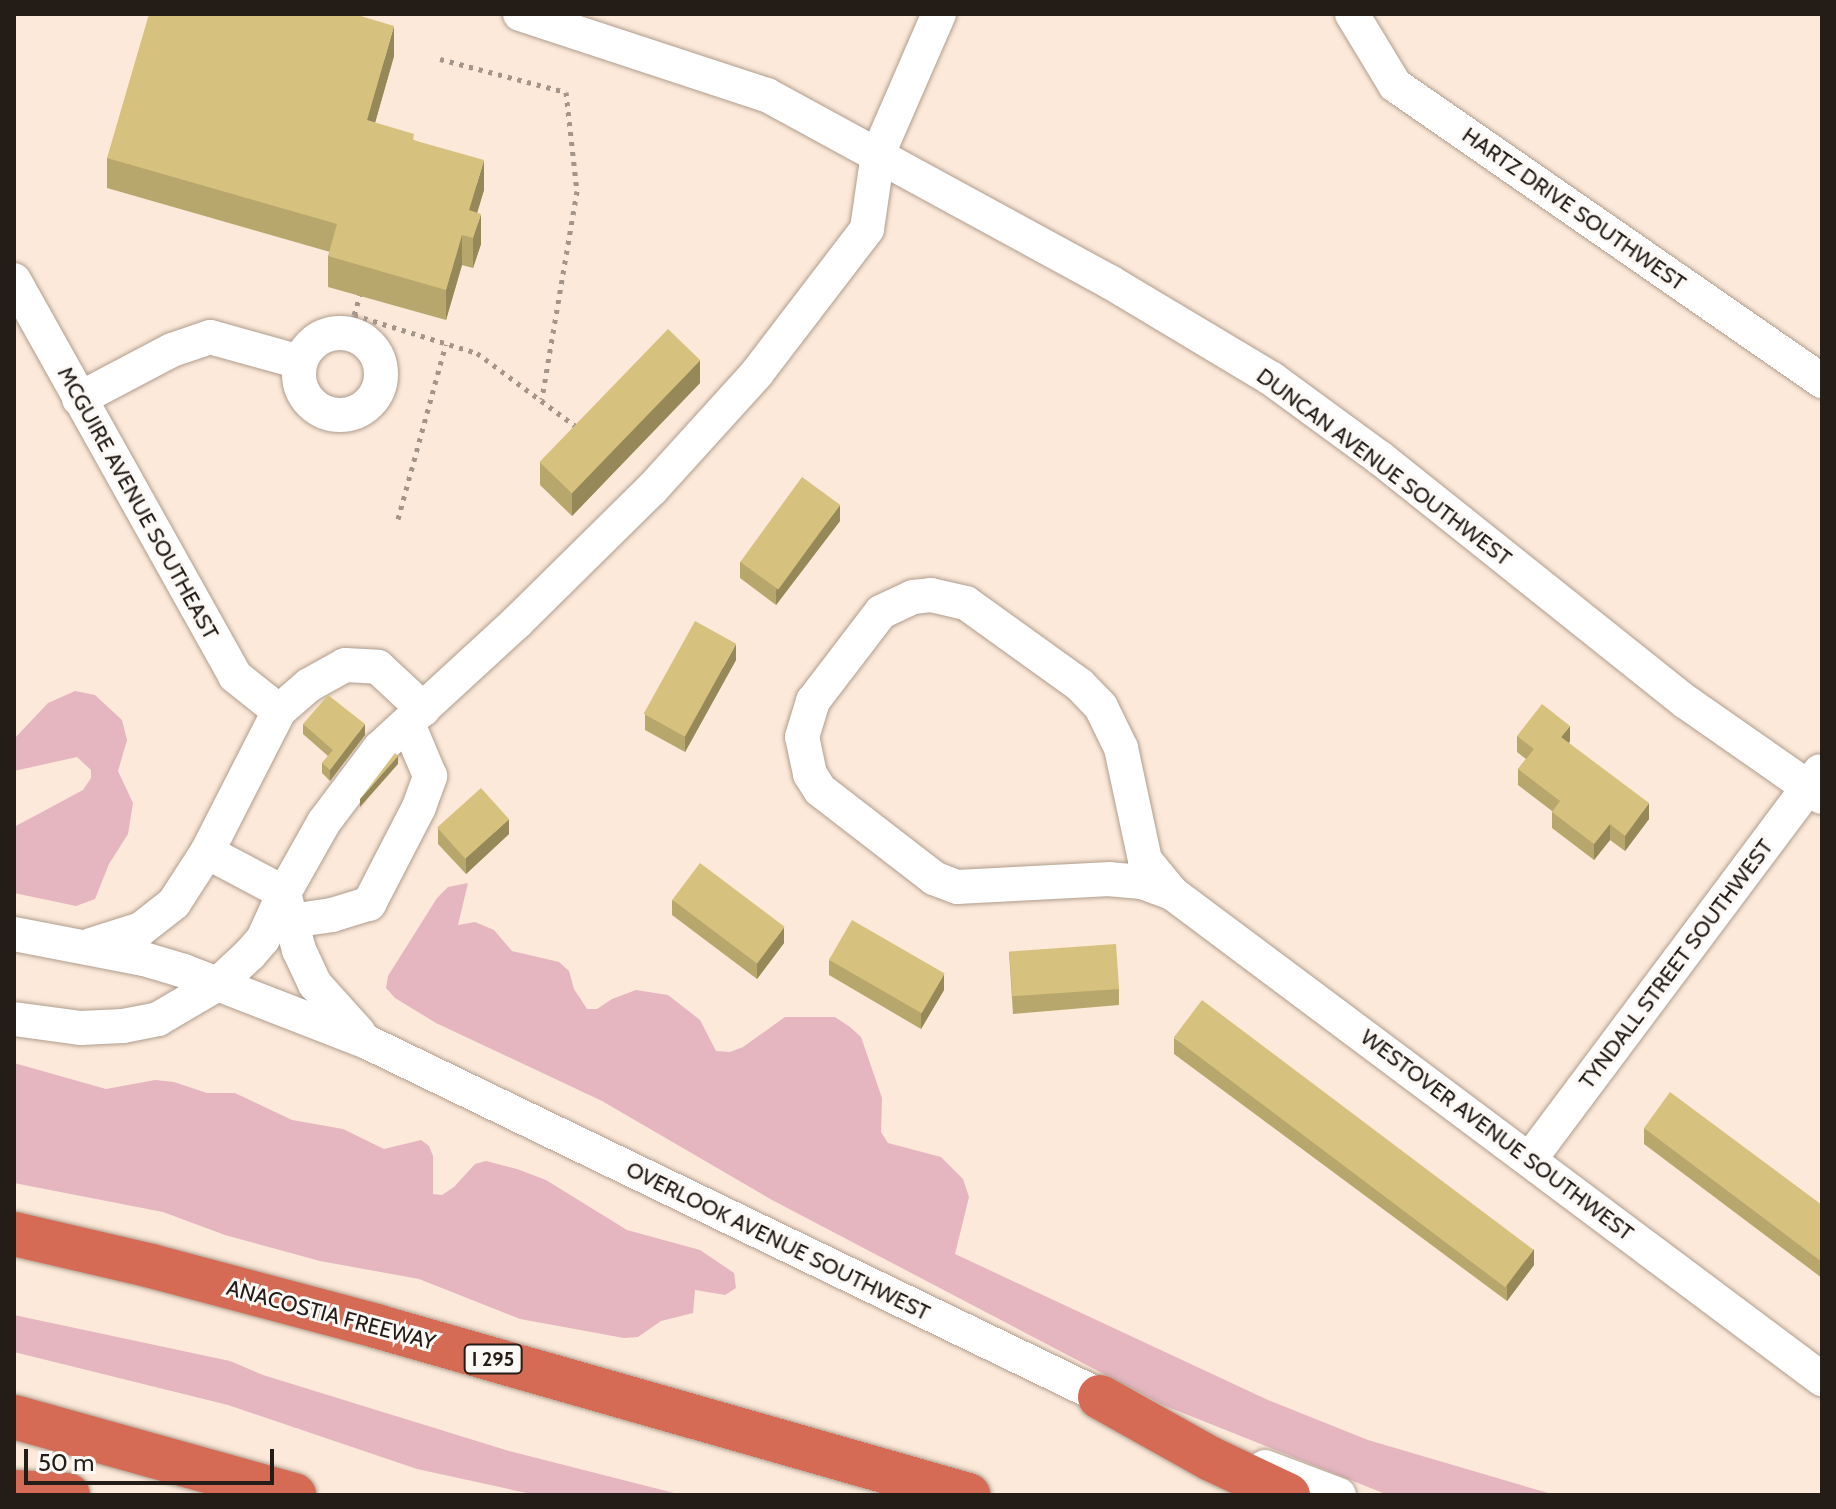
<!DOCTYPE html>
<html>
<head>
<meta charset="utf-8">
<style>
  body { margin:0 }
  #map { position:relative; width:1836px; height:1509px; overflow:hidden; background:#fce9d9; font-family:Cabin,sans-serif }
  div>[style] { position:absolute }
  .green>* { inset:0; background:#e5b5c0 }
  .path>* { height:5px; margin-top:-2.5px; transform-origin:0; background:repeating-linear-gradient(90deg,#a39589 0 4px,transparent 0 10px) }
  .roads { filter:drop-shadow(0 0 2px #af9d8e) drop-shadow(0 0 2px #af9d8e) }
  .minor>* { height:34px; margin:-17px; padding:0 17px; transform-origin:17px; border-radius:17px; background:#fff }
  .minor>.ring { margin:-17px; padding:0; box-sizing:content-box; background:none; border:34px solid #fff; border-radius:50% }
  .highway>* { height:44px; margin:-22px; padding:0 22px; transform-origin:22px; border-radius:22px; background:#d56a55 }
  .wall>* { inset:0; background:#b8a76c }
  .shaded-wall>* { inset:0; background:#968858 }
  .building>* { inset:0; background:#d6c27e; transform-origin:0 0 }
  span { translate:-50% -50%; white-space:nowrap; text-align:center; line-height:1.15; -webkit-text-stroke:6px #fdf9f6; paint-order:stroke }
  .shield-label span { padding:2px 6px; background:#fdf9f6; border:2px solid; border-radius:6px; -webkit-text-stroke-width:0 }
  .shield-label { font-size:20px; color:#241d17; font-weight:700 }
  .street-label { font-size:22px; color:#241d17 }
  .frame { position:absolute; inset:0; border:16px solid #241d17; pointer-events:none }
  .scale { position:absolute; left:24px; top:1449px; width:250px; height:36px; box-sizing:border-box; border:4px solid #241d17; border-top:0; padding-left:10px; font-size:24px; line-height:28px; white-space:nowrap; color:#241d17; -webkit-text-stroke:6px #fdf9f6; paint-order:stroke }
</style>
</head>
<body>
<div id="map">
  <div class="green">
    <div style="clip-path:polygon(75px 691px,95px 695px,122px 720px,127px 740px,118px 771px,133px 803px,128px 834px,109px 864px,95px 899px,76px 906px,14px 893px,14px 827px,83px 790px,91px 778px,91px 770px,77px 757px,14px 771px,14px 739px,48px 703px)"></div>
    <div style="clip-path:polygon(468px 883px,458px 925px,475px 922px,494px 930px,512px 951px,559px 962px,569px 971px,574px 989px,587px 1009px,597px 1009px,612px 999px,636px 990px,668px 995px,700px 1020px,716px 1051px,730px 1052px,743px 1047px,785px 1017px,835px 1017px,850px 1027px,861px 1037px,882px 1098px,881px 1132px,888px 1143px,941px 1157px,963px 1179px,969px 1197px,955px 1254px,1268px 1400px,1368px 1440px,1555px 1495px,1388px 1495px,1163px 1405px,772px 1200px,602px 1101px,436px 1023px,395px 998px,386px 988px,388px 976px,437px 898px,448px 887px)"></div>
    <div style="clip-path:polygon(14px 1063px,106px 1089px,155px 1080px,174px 1082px,207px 1093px,235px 1093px,292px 1120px,343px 1129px,384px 1149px,421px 1140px,429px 1146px,433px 1156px,433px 1194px,442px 1195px,454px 1187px,475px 1164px,486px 1161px,517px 1169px,546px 1180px,627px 1230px,700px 1250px,734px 1273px,736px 1288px,725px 1295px,695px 1290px,693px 1313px,661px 1321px,638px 1337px,624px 1338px,520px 1319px,419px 1279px,320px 1261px,225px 1235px,163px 1212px,14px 1183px)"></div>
    <div style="clip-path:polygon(14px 1315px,230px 1361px,263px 1375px,509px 1451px,682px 1495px,536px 1495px,417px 1469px,228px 1405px,14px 1352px)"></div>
  </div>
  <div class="path">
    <div style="left:440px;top:59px;width:130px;rotate:14.7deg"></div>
    <div style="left:566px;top:92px;width:100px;rotate:83.7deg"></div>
    <div style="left:577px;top:191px;width:211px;rotate:99.6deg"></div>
    <div style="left:354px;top:315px;width:129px;rotate:17.2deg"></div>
    <div style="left:477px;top:353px;width:126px;rotate:36.6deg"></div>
    <div style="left:355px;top:336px;width:21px;rotate:-93deg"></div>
    <div style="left:354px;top:315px;width:21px;rotate:-73deg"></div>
    <div style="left:398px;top:519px;width:181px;rotate:-74.7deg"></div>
  </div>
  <div class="roads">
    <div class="minor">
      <div style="left:520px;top:14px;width:260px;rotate:18.2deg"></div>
      <div style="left:767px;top:95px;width:391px;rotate:28.6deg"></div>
      <div style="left:1110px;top:282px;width:189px;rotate:30.9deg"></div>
      <div style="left:1272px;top:379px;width:134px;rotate:36.2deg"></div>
      <div style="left:1380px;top:458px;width:391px;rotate:38.6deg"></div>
      <div style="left:1686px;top:702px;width:166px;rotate:34.9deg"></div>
      <div style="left:1352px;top:14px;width:83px;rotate:58.8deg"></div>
      <div style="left:1395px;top:85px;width:520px;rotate:34.73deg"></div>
      <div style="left:14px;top:280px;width:453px;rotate:60.8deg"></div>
      <div style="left:235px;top:676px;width:56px;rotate:38.5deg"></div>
      <div class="ring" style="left:299px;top:333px;width:48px;height:48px"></div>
      <div style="left:79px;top:399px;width:105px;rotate:-27.8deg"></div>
      <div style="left:172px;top:350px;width:40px;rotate:-18.9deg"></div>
      <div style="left:210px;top:337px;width:93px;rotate:15.5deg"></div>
      <div style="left:931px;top:595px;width:36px;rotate:13deg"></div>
      <div style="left:966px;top:603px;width:140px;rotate:35.7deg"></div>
      <div style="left:1080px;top:685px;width:30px;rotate:46deg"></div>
      <div style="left:1101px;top:707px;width:46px;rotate:64deg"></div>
      <div style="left:1121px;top:748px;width:115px;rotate:77.9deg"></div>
      <div style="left:1145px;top:860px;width:43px;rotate:50.7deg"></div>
      <div style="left:1172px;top:893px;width:32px;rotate:-160deg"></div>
      <div style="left:1142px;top:882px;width:32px;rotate:-175deg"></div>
      <div style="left:1110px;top:879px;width:153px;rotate:177deg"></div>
      <div style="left:957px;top:887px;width:25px;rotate:-159deg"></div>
      <div style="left:934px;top:878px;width:144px;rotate:-142.3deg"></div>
      <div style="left:820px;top:790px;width:19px;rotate:-122deg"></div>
      <div style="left:810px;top:774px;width:38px;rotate:-102deg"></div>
      <div style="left:802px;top:737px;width:38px;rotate:-73deg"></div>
      <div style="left:813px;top:701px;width:112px;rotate:-52.6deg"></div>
      <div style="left:881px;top:612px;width:35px;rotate:-25deg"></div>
      <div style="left:913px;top:597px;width:18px;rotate:-6deg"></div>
      <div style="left:207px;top:852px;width:87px;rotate:28deg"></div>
      <div style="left:284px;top:893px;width:59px;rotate:75.3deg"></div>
      <div style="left:299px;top:950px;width:38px;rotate:65deg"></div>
      <div style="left:315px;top:984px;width:66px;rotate:48.1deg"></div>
      <div style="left:1172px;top:893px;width:812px;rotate:36.79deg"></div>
      <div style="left:291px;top:921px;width:41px;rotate:-8.3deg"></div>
      <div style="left:332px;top:915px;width:39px;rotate:-17deg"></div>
      <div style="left:369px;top:904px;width:109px;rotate:-62.7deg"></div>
      <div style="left:419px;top:807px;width:33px;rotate:-70deg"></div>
      <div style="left:430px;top:776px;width:56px;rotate:-112.9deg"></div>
      <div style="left:14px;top:934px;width:132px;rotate:10.9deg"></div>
      <div style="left:144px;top:959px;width:42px;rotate:16.7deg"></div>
      <div style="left:184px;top:971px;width:196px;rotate:21.2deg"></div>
      <div style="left:367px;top:1042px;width:837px;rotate:25.77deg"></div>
      <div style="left:91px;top:945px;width:52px;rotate:-17.7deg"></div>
      <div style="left:141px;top:929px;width:42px;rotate:-38.2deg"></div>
      <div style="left:174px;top:903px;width:61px;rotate:-57.1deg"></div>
      <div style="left:207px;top:852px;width:158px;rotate:-62.9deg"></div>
      <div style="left:279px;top:711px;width:40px;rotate:-41deg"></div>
      <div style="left:309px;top:685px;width:41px;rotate:-29.1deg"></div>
      <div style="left:345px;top:665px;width:33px;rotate:3deg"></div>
      <div style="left:378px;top:667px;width:62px;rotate:43deg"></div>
      <div style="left:14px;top:1019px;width:68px;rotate:7.7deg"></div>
      <div style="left:81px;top:1028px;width:42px;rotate:-2.7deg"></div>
      <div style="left:123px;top:1026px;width:36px;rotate:-11deg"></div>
      <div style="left:158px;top:1019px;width:69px;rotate:-30.3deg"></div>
      <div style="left:218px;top:984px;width:44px;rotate:-43.2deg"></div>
      <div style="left:250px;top:954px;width:20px;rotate:-49deg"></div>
      <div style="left:263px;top:939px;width:51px;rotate:-65.5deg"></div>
      <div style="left:284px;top:893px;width:81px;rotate:-60.6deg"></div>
      <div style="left:324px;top:822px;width:93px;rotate:-52.9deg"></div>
      <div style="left:380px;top:748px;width:185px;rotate:-42.6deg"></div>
      <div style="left:516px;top:623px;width:191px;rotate:-44.6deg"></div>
      <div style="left:652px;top:489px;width:156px;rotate:-47.8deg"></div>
      <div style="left:757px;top:373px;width:181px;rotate:-52.6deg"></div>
      <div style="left:867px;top:229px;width:76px;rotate:-81.7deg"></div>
      <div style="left:878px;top:154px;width:153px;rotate:-66.5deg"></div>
      <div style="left:1530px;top:1159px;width:484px;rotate:-53.2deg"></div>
      <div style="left:1265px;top:1467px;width:79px;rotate:20.7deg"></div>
    </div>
    <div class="highway">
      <div style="left:14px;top:1234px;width:141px;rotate:13.1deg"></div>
      <div style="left:151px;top:1266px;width:233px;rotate:14.9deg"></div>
      <div style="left:376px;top:1326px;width:616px;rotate:15.93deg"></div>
      <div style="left:1100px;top:1397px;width:127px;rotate:29.2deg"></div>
      <div style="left:1211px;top:1459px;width:85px;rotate:25.1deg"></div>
      <div style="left:14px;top:1417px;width:291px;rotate:15.6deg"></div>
      <div style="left:14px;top:1492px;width:54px;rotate:3.2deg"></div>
    </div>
  </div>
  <div class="wall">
    <div style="clip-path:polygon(394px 56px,375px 123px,414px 140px,484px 190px,477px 212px,481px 244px,473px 268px,462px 265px,446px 320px,328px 287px,328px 256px,330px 252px,107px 188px,107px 158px)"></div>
    <div style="clip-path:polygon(700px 383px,572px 516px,540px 485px,540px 462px)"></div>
    <div style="clip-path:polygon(840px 521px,776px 605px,740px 578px,740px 562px)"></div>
    <div style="clip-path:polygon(736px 660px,685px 752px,645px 730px,645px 715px)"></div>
    <div style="clip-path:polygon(303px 724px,365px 735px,330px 781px,322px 773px,322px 763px,328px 756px,303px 734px)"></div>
    <div style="clip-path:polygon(1517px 736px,1570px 741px,1569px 743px,1649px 819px,1625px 851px,1610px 840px,1594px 860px,1552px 828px,1552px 811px,1518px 785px,1518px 769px,1526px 759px,1517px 752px)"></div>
    <div style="clip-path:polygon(438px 828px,509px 834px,466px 874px,438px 844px)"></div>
    <div style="clip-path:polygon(672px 900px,784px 943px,757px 979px,672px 915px)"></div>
    <div style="clip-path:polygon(1009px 952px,1119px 989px,1119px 1005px,1013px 1014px)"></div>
    <div style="clip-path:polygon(829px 960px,944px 990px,921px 1029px,829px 975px)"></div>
    <div style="clip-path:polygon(1174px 1038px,1534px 1265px,1507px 1301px,1174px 1054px)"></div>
    <div style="clip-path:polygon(1644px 1128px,1822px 1205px,1822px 1278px,1644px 1144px)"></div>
  </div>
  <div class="shaded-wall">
    <div style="clip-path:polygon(394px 26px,394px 56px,367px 151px,367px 120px)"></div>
    <div style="clip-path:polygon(484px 160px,484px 190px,470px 237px,469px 210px)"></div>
    <div style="clip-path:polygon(481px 214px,481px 244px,473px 268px,473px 238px)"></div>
    <div style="clip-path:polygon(462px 235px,462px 265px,446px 320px,446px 290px)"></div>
    <div style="clip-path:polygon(700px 360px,700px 383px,572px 516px,572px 493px)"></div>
    <div style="clip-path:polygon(840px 505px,840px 521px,776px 605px,776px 590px)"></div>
    <div style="clip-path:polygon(736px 644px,736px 660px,685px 752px,685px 737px)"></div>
    <div style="clip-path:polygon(365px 724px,365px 735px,330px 781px,330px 770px)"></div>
    <div style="clip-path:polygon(1570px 726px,1570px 741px,1561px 753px,1561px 737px)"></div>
    <div style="clip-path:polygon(398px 756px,398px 764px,360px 807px,360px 799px)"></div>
    <div style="clip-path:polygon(1649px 803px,1649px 819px,1625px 851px,1625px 836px)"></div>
    <div style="clip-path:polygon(509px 819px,509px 834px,466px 874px,466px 858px)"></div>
    <div style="clip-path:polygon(1610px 824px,1610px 840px,1594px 860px,1594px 844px)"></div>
    <div style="clip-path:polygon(784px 927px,784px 943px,757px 979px,757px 964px)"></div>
    <div style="clip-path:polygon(944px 974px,944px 990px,921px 1029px,921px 1013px)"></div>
    <div style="clip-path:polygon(1534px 1249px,1534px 1265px,1507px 1301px,1507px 1285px)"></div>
  </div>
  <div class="building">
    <div style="clip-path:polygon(149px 14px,354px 14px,394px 26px,367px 120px,414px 134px,413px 140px,484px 160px,469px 210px,481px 214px,473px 238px,462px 235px,446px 290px,328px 256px,337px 224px,107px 158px)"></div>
    <div style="left:668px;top:329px;width:45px;height:185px;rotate:44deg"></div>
    <div style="left:802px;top:477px;width:47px;height:105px;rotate:36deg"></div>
    <div style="left:695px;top:621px;width:47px;height:106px;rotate:29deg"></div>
    <div style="clip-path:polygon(328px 695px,365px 724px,330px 770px,322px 763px,333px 750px,303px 724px)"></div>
    <div style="clip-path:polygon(1542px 704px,1570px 726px,1561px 737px,1649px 803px,1625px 836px,1610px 824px,1594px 844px,1552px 812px,1560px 801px,1518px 769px,1534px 749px,1517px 736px)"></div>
    <div style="clip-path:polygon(395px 753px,398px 756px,360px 799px)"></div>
    <div style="left:481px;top:788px;width:42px;height:59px;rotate:48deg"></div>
    <div style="left:700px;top:863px;width:106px;height:46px;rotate:37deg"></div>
    <div style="left:852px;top:920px;width:107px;height:46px;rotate:30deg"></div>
    <div style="left:1116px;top:944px;width:45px;height:107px;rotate:86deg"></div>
    <div style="left:1202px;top:1000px;width:415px;height:47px;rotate:37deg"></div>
    <div style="clip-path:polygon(1670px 1092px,1822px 1205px,1822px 1262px,1644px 1128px)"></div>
  </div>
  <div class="shield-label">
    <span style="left:493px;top:1359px">I 295</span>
  </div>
  <div class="street-label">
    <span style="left:1574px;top:209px;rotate:35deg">HARTZ DRIVE SOUTHWEST</span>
    <span style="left:1384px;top:467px;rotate:37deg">DUNCAN AVENUE SOUTHWEST</span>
    <span style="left:138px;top:503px;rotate:61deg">MCGUIRE AVENUE SOUTHEAST</span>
    <span style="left:1676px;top:964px;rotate:-53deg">TYNDALL STREET SOUTHWEST</span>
    <span style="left:1497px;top:1135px;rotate:37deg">WESTOVER AVENUE SOUTHWEST</span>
    <span style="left:778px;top:1241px;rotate:26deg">OVERLOOK AVENUE SOUTHWEST</span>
    <span style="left:331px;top:1315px;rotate:15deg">ANACOSTIA FREEWAY</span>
  </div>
  <div class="frame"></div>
  <div class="scale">50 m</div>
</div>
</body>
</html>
